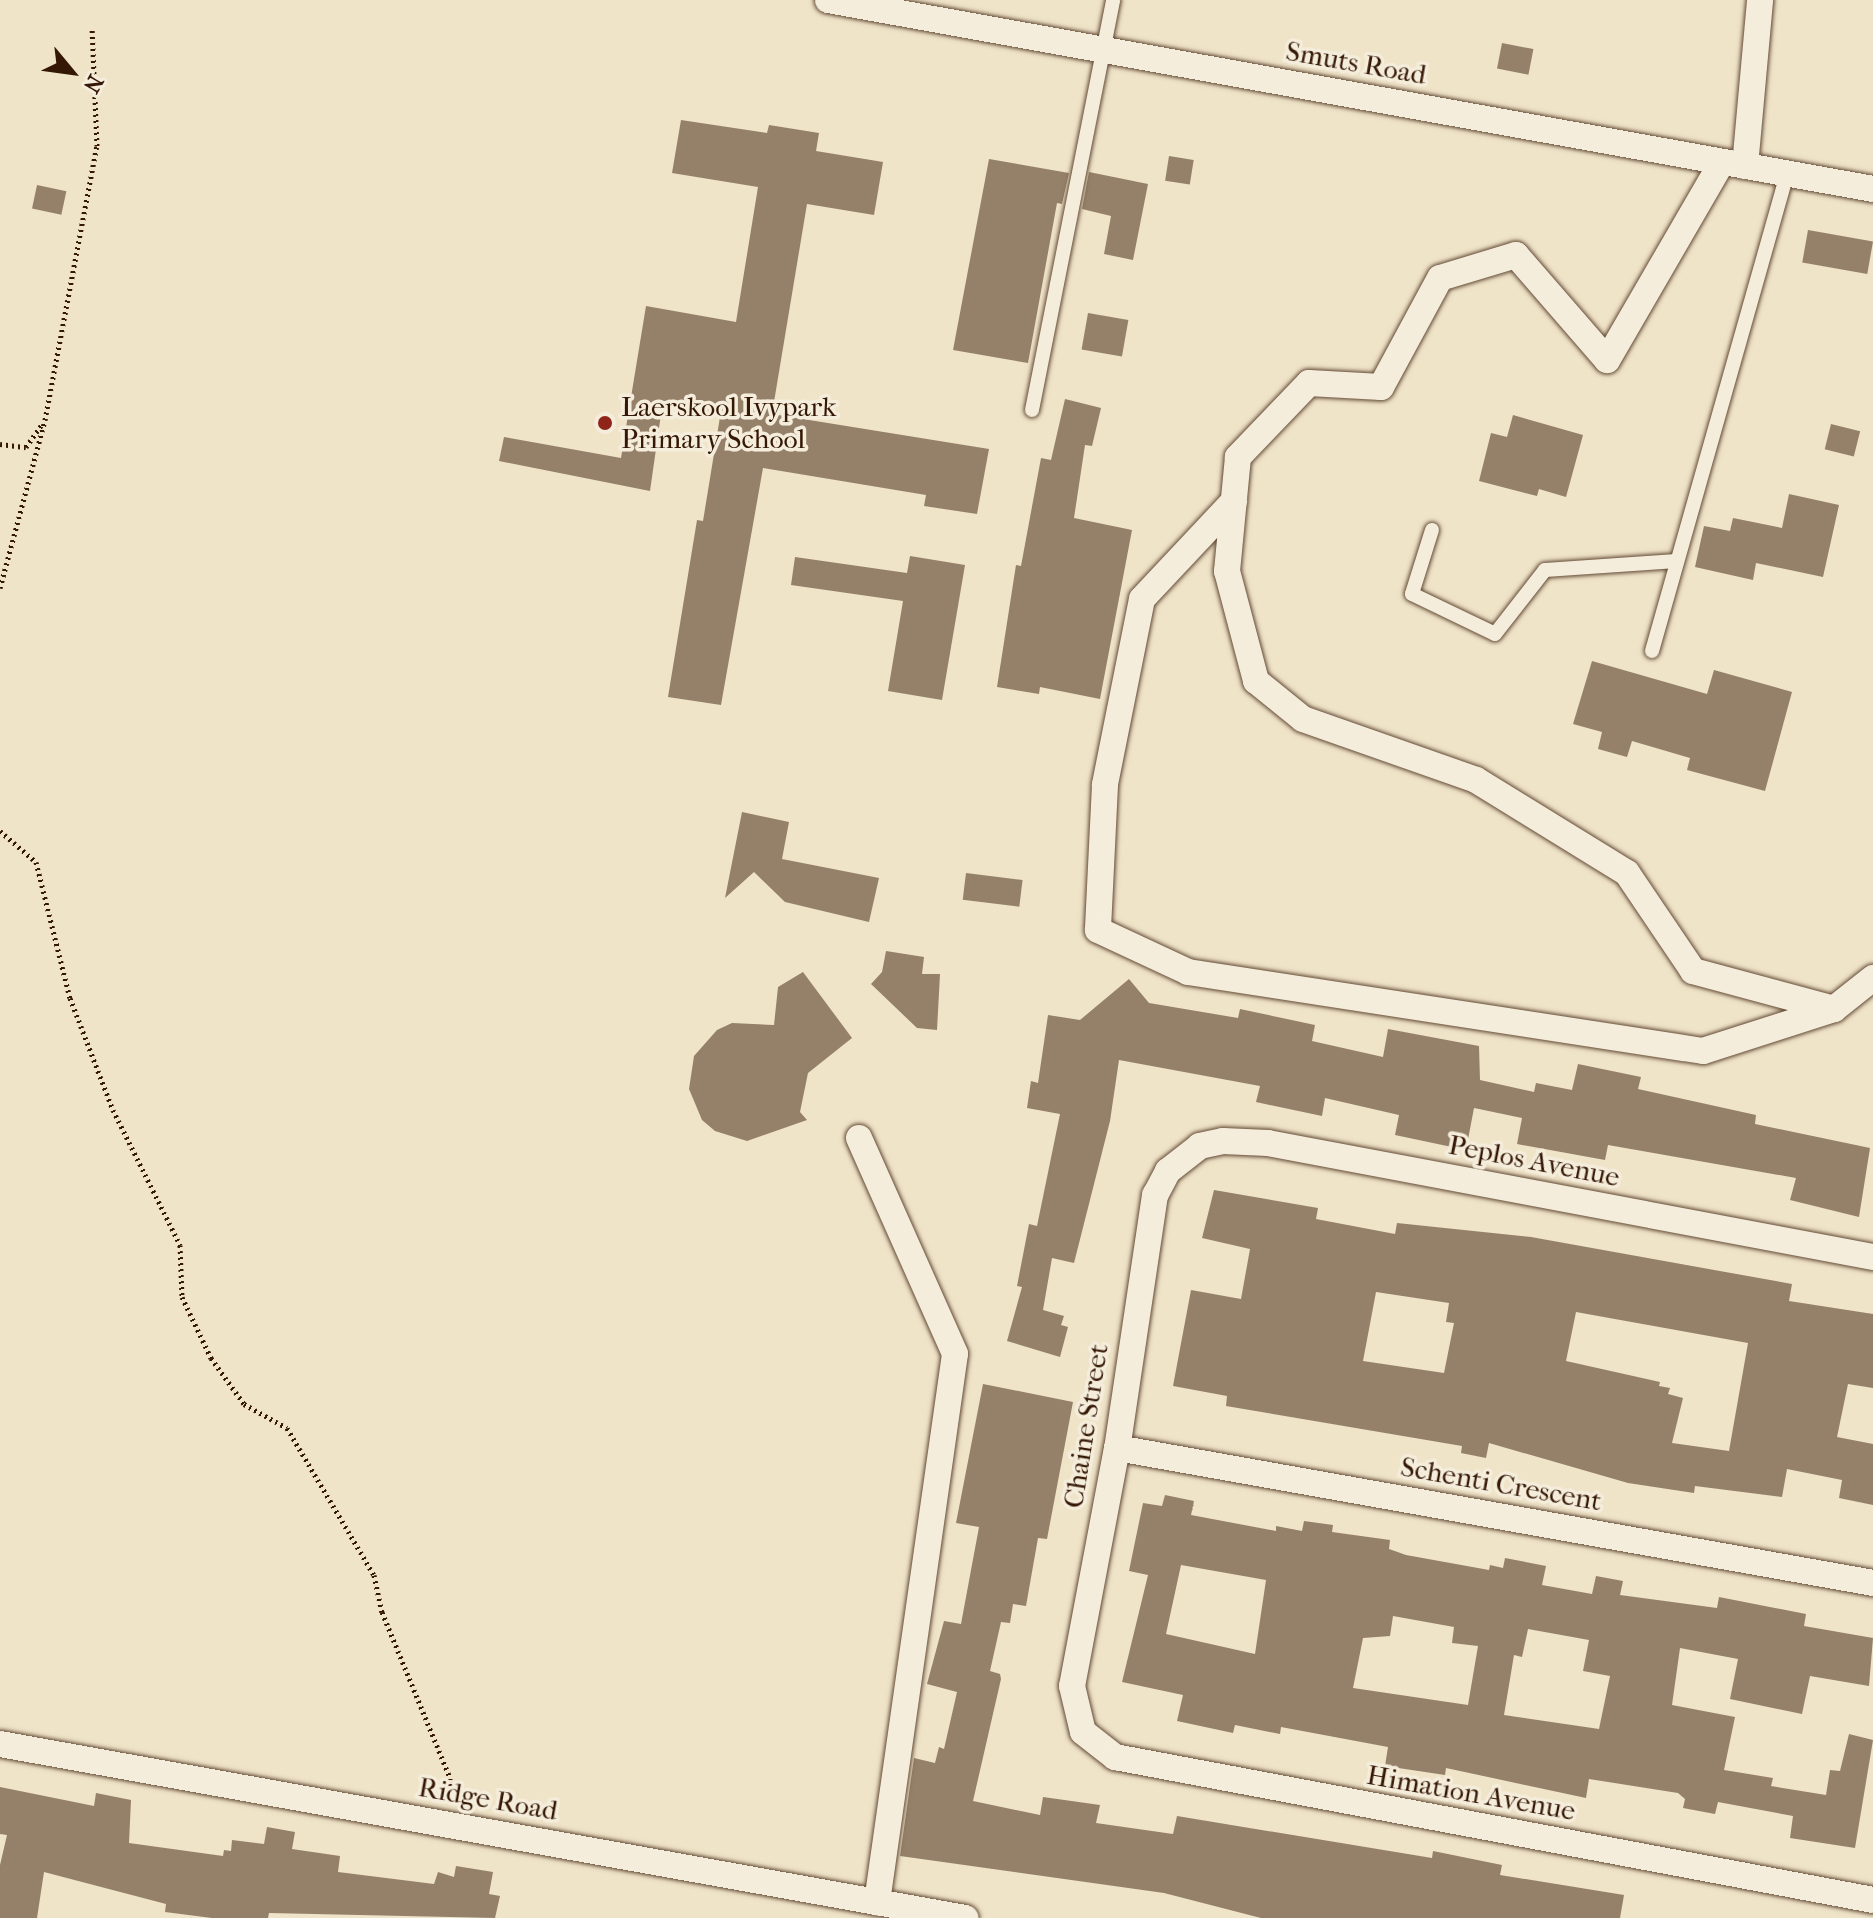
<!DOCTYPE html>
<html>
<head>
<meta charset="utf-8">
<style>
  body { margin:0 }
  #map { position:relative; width:1873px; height:1918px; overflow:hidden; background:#efe3c8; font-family:"IM FELL French Canon",serif }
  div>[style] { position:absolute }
  .building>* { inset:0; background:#95816a; transform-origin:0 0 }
  .path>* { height:5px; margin-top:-2.5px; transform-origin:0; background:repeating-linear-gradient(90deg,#341704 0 2px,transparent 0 6px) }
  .roads { filter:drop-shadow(0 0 2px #634a35) drop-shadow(0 0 2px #634a35) }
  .lane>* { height:14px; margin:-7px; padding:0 7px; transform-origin:7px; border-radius:7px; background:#f5eddb }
  .street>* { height:26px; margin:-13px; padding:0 13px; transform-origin:13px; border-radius:13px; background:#f5eddb }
  .dots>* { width:22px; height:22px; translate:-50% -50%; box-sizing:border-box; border:4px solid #f5eddb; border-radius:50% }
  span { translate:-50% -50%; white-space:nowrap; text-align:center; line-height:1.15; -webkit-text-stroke:7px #f5eddb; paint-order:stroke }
  .street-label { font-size:28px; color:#341704 }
  .poi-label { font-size:28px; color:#341704 }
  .left { translate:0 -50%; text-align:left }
  .north { position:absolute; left:32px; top:32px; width:80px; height:80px; -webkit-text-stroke:6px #f5eddb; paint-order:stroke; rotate:119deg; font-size:22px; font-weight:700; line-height:32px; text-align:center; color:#341704 }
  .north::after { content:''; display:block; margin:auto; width:28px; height:36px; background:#341704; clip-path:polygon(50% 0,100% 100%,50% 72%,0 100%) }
</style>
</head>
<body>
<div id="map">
  <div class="building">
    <div style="left:1502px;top:43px;width:32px;height:26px;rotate:11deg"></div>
    <div style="clip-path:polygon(681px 120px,767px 133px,769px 125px,819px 133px,816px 151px,883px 162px,874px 215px,807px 204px,772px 414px,989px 449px,977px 514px,924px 506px,926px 495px,763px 468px,721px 705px,668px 697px,697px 520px,703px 521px,720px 417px,662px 407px,650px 491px,499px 461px,504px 437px,621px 458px,646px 306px,736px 322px,758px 187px,672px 173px)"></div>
    <div style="left:1169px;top:156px;width:25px;height:25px;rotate:9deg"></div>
    <div style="clip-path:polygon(989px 159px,1069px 173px,1062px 204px,1057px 203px,1028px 363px,953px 350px)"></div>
    <div style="clip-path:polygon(1089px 172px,1148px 184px,1133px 260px,1104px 254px,1111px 216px,1082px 209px)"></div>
    <div style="left:37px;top:185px;width:30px;height:24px;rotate:12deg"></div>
    <div style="left:1808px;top:230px;width:66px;height:33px;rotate:10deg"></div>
    <div style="left:1088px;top:313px;width:41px;height:37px;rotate:10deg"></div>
    <div style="clip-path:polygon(1065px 399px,1101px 408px,1092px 446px,1085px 445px,1074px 518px,1132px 530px,1100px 699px,1040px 687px,1039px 694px,997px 687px,1016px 565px,1021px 566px,1041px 458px,1051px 460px)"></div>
    <div style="clip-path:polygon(1513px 415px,1583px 435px,1566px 497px,1539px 489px,1537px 496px,1479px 481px,1491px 433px,1507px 437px)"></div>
    <div style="left:1831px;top:424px;width:30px;height:26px;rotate:14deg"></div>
    <div style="clip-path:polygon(1789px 494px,1839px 505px,1823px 577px,1756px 563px,1753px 580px,1695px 567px,1704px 526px,1730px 531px,1733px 518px,1782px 528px)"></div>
    <div style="clip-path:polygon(910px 556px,965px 565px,942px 700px,888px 691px,903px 601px,791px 585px,795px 557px,907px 573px)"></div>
    <div style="clip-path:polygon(1592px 661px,1707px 694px,1714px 670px,1792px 692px,1765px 791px,1687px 770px,1690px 758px,1632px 741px,1627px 757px,1598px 749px,1602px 732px,1573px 724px)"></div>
    <div style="clip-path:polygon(742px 812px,789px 822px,782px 859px,879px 878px,869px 922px,785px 902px,754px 872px,725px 898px)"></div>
    <div style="left:966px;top:873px;width:57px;height:27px;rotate:7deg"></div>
    <div style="clip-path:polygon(886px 951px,924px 957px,922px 974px,940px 974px,937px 1030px,917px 1028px,871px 984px,882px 972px)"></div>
    <div style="clip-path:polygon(803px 972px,852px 1038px,808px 1073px,800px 1112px,807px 1120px,747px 1141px,715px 1131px,702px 1120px,689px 1089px,694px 1056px,717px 1030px,732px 1023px,774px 1025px,778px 987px)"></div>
    <div style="clip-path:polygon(1129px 979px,1149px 1003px,1238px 1018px,1240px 1009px,1315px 1025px,1312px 1041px,1383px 1057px,1388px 1029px,1479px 1046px,1480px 1080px,1534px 1092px,1536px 1083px,1572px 1090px,1578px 1064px,1641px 1077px,1638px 1089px,1756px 1115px,1755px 1124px,1870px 1148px,1859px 1217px,1790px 1200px,1796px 1178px,1608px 1145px,1605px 1160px,1517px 1144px,1522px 1118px,1474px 1108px,1466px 1150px,1395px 1135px,1399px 1115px,1325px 1098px,1322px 1116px,1256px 1102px,1260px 1086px,1119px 1060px,1110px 1121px,1074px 1263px,1052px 1258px,1043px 1310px,1064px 1316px,1061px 1325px,1068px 1327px,1060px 1357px,1007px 1341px,1022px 1287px,1017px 1286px,1029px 1224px,1037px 1226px,1060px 1114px,1027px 1108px,1031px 1081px,1038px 1083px,1048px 1015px,1080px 1020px)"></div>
    <div style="clip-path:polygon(evenodd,1214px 1190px,1318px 1208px,1316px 1219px,1395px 1234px,1397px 1223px,1531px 1237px,1792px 1284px,1789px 1301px,1873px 1314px,1873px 1388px,1848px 1384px,1837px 1437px,1873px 1444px,1873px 1505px,1839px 1498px,1842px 1480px,1787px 1469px,1782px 1497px,1695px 1486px,1694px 1493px,1628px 1483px,1489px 1443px,1486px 1458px,1461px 1453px,1462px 1446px,1226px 1406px,1227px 1396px,1173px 1386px,1191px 1290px,1241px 1299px,1250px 1249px,1202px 1238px,1214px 1190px,1376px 1292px,1449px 1303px,1446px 1322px,1454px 1323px,1444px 1373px,1363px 1361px,1376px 1292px,1214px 1190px,1576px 1312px,1748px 1343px,1729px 1451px,1672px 1443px,1683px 1398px,1668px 1394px,1670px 1388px,1659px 1386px,1660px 1382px,1566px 1361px,1576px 1312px)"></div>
    <div style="clip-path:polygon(983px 1384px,1073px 1402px,1047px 1539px,1038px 1538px,1026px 1606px,1013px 1604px,1010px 1623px,1001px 1622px,990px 1671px,1000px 1674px,1001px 1679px,973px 1801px,1040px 1815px,1043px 1797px,1100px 1805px,1096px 1823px,1173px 1834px,1177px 1816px,1432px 1858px,1433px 1851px,1502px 1865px,1500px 1875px,1624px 1895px,1620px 1918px,1261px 1918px,1164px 1893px,900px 1856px,914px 1758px,935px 1763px,939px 1747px,944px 1749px,957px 1692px,927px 1684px,944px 1621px,961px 1624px,979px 1527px,956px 1523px)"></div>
    <div style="clip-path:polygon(evenodd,1165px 1495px,1194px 1501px,1191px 1515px,1276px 1531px,1276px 1526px,1302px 1531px,1304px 1521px,1333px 1525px,1332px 1532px,1390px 1540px,1389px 1549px,1406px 1555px,1489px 1570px,1490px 1565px,1503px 1568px,1505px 1558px,1546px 1566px,1542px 1585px,1592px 1594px,1596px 1576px,1623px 1581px,1620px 1595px,1717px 1608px,1719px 1597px,1806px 1614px,1804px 1626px,1873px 1638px,1869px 1686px,1810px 1676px,1802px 1714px,1730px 1699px,1738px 1659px,1680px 1648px,1672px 1705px,1735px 1717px,1724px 1770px,1773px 1778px,1771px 1786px,1826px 1795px,1830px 1770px,1840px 1771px,1849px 1734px,1873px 1740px,1855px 1848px,1790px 1838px,1793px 1816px,1718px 1802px,1715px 1814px,1683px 1808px,1685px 1799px,1678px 1793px,1589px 1779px,1586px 1798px,1446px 1768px,1445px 1775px,1385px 1766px,1388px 1747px,1281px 1727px,1280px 1734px,1235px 1725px,1233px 1733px,1177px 1721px,1183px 1695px,1122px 1682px,1148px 1575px,1129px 1571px,1143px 1503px,1162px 1506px,1165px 1495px,1181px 1565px,1266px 1580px,1255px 1654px,1166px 1634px,1181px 1565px,1165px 1495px,1393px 1616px,1454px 1627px,1452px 1643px,1478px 1646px,1468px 1705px,1353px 1688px,1363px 1638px,1390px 1636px,1393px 1616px,1165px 1495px,1528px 1629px,1589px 1640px,1583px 1671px,1610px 1676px,1599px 1729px,1504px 1715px,1514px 1655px,1522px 1657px,1528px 1629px)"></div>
    <div style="clip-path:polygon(0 1787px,94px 1806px,96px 1793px,131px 1800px,129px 1843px,223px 1856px,224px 1850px,231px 1851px,232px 1840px,264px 1844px,267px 1827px,295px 1832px,292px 1849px,340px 1856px,338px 1872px,434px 1884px,438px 1872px,454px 1877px,456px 1866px,493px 1872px,489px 1894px,500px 1896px,495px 1918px,269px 1913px,268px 1918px,212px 1918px,165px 1912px,166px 1904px,44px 1872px,37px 1918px,0 1918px,0 1865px,7px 1835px,0 1834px)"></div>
  </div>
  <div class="path">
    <div style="left:0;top:444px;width:26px;rotate:7deg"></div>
    <div style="left:26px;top:447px;width:28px;rotate:-55deg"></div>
    <div style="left:0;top:588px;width:174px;rotate:-75deg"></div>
    <div style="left:45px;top:420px;width:279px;rotate:-79.3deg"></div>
    <div style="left:97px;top:146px;width:118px;rotate:-92.4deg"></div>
    <div style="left:0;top:831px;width:48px;rotate:40.7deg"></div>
    <div style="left:36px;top:862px;width:140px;rotate:76deg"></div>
    <div style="left:70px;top:998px;width:120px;rotate:69deg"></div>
    <div style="left:113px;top:1110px;width:151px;rotate:63.6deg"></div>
    <div style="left:180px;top:1245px;width:52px;rotate:87.8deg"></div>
    <div style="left:182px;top:1297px;width:68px;rotate:64.6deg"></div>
    <div style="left:211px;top:1358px;width:57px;rotate:54.3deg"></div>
    <div style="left:244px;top:1404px;width:49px;rotate:29.2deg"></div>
    <div style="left:287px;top:1428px;width:171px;rotate:59.4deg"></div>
    <div style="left:374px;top:1575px;width:38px;rotate:78deg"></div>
    <div style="left:382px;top:1612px;width:179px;rotate:67.7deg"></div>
    <div style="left:450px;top:1778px;width:18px;rotate:90deg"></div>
  </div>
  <div class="roads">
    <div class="lane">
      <div style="left:1032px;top:410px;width:418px;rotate:-78.8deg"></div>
      <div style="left:1432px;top:530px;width:67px;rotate:107.4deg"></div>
      <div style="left:1412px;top:594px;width:92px;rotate:25.7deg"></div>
      <div style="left:1495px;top:634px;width:81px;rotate:-52deg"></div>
      <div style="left:1545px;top:570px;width:132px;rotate:-3.9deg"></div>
      <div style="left:1652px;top:651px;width:497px;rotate:-74.2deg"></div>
    </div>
    <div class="street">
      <div style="left:828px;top:0;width:1062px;rotate:10.25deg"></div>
      <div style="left:1722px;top:162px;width:229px;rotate:120.1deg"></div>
      <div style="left:1607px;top:360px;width:139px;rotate:-130.9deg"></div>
      <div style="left:1516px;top:255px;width:79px;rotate:163.2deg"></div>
      <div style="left:1440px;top:278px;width:124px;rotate:118.4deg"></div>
      <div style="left:1381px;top:387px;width:72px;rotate:-176.8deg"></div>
      <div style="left:1309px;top:383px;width:103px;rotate:133.8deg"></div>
      <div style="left:1238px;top:457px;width:115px;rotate:95.5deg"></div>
      <div style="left:1227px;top:571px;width:114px;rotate:75.2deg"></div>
      <div style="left:1256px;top:681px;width:60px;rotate:39deg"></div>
      <div style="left:1303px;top:719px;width:183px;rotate:19.4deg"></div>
      <div style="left:1476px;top:780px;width:177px;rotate:31.6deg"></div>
      <div style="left:1627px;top:873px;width:118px;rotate:56deg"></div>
      <div style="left:1693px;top:971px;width:146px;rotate:15.1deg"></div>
      <div style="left:1745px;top:166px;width:167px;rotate:-84.8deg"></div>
      <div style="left:1234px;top:501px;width:134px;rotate:133.2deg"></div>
      <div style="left:1142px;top:599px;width:190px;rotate:101.3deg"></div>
      <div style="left:1105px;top:785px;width:145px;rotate:92.8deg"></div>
      <div style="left:1098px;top:930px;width:99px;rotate:25deg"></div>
      <div style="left:1188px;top:972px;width:521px;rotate:8.72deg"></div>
      <div style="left:1703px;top:1051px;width:138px;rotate:-17.8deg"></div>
      <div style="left:1834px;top:1009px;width:50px;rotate:-38.5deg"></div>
      <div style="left:859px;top:1138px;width:236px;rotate:66deg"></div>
      <div style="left:955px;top:1354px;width:554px;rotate:98.1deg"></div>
      <div style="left:1873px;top:1257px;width:616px;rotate:-169.33deg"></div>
      <div style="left:1268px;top:1143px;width:45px;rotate:-177.5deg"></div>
      <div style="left:1223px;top:1141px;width:24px;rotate:168deg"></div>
      <div style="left:1200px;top:1146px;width:41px;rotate:142deg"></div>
      <div style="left:1168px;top:1171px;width:27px;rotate:118deg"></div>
      <div style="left:1155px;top:1195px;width:256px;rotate:98.5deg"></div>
      <div style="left:1117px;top:1448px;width:242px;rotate:100.7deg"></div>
      <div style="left:1072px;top:1686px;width:47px;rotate:76.6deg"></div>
      <div style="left:1083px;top:1732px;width:41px;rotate:38deg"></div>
      <div style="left:1115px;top:1757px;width:771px;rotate:10.68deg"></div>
      <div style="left:1117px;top:1448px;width:768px;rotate:10.12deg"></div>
      <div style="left:0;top:1744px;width:981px;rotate:10.22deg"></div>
    </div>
  </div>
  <div class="dots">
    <div style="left:605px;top:423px;background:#8f2418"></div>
  </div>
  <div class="street-label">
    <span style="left:1356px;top:63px;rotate:10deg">Smuts Road</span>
    <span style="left:1534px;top:1161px;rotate:11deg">Peplos Avenue</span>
    <span style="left:1086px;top:1426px;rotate:-81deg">Chaine Street</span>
    <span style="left:1501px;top:1484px;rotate:10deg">Schenti Crescent</span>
    <span style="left:1471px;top:1793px;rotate:10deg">Himation Avenue</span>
    <span style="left:488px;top:1799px;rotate:10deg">Ridge Road</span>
  </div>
  <div class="poi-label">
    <span class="left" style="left:621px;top:423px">Laerskool Ivypark<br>Primary School</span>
  </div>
  <div class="north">N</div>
</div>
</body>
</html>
